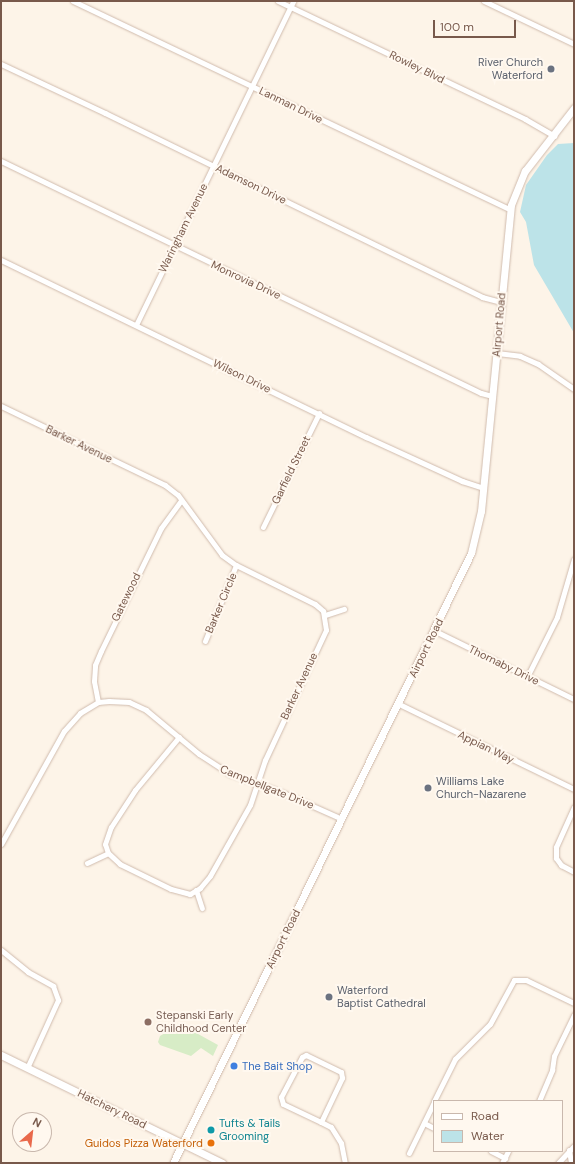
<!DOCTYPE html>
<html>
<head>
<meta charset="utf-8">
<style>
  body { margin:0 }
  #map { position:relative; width:575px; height:1164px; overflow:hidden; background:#fdf4e8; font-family:"DM Sans",sans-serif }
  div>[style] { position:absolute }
  .green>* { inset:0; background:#d7ecc6 }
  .water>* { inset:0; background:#bce3e8 }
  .roads { filter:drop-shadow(0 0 1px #d0bbad) drop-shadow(0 0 1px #d0bbad) }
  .street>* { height:5px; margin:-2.5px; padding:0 2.5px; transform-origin:2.5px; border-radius:2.5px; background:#fff }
  .secondary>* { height:7px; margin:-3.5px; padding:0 3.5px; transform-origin:3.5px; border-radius:3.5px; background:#fff }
  .dots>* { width:11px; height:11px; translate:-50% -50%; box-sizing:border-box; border:2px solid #fff8ef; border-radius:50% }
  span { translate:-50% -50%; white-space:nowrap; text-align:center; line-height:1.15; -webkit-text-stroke:4px #fff8ef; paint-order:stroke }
  .worship-label { font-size:11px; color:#5b616d }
  .right { translate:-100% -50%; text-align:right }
  .left { translate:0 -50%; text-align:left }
  .street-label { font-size:11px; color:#78594b }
  .education-label { font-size:11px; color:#785e54 }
  .shop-label { font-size:11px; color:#366cbe }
  .culture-label { font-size:11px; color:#0d838f }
  .food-label { font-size:11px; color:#c56008 }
  .frame { position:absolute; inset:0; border:2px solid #78594b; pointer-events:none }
  .legend { position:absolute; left:433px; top:1100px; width:130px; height:52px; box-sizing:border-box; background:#fff8ef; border:1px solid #c9b8ad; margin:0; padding:5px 7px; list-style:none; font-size:12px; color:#78594b }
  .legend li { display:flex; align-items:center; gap:8px; height:20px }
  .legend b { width:20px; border:1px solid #c9b8ad }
  .north { position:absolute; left:12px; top:1112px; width:40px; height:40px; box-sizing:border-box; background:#fff8ef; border:1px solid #c9b8ad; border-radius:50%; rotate:28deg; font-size:11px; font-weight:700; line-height:16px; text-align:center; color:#78594b }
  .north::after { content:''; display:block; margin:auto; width:14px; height:18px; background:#e9694b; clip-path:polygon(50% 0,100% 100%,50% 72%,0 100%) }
  .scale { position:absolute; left:433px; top:20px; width:83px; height:18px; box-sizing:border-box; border:2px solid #78594b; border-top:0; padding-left:5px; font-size:12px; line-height:14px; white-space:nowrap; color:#78594b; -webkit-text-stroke:3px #fff8ef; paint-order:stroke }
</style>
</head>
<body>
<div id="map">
  <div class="green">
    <div style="clip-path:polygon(180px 1024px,218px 1045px,213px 1056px,201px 1048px,191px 1056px,160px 1045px,158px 1042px,160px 1036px)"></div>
  </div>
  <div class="water">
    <div style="clip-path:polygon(574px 143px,574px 333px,534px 265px,526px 222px,520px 212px,526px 185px,547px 155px,558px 144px)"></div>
  </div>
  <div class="roads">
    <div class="street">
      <div style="left:73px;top:1px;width:484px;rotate:25.5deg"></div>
      <div style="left:278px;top:1px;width:274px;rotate:25.5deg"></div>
      <div style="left:525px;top:119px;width:34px;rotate:30deg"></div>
      <div style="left:484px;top:1px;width:100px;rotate:25.5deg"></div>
      <div style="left:1px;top:64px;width:115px;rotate:25.2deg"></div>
      <div style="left:105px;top:113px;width:420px;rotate:26deg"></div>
      <div style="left:482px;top:297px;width:20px;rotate:15deg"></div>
      <div style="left:1px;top:161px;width:533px;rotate:25.8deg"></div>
      <div style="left:481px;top:393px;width:11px;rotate:15deg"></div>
      <div style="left:1px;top:260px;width:406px;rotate:25.9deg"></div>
      <div style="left:366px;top:437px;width:106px;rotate:24.6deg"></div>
      <div style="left:462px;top:481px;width:23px;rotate:18deg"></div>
      <div style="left:136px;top:325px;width:360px;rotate:-64.1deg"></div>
      <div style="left:497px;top:353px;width:23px;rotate:7deg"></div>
      <div style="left:520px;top:356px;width:20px;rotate:24deg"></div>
      <div style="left:538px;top:364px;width:44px;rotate:34.8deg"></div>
      <div style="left:1px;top:406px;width:182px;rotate:25.7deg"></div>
      <div style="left:165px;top:485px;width:16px;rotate:38deg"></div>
      <div style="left:178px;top:495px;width:74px;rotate:53.7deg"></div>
      <div style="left:222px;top:555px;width:17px;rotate:36deg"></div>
      <div style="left:236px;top:565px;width:88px;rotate:26.3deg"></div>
      <div style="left:315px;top:604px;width:11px;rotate:41deg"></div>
      <div style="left:323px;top:611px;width:19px;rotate:81deg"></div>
      <div style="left:326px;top:630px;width:144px;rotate:115.1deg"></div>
      <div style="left:265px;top:760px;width:47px;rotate:108.4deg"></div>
      <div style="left:250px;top:805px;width:81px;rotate:119.4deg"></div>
      <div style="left:210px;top:876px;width:16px;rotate:130deg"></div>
      <div style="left:200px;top:888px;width:12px;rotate:149deg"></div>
      <div style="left:190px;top:894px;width:20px;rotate:-165deg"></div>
      <div style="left:171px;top:889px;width:57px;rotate:-153.9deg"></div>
      <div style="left:120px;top:864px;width:16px;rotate:-137deg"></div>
      <div style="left:108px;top:853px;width:9px;rotate:-108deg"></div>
      <div style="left:105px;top:844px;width:18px;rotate:-71deg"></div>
      <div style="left:111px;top:827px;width:44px;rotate:-57deg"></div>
      <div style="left:135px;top:790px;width:69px;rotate:-50.3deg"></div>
      <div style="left:263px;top:527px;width:127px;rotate:-63.8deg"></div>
      <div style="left:325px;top:615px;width:20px;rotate:-18deg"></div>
      <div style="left:435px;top:631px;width:155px;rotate:26.1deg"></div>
      <div style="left:205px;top:641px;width:82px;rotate:-67.8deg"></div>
      <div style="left:527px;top:677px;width:67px;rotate:-63.4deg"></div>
      <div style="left:557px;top:617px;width:60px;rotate:-73.7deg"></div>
      <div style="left:98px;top:702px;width:21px;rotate:-101deg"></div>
      <div style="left:94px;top:681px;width:16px;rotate:-86deg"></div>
      <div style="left:95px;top:665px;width:15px;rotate:-67deg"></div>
      <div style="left:101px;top:651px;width:137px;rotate:-64deg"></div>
      <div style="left:161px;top:528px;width:34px;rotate:-54deg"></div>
      <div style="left:399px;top:704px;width:195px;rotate:25.9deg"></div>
      <div style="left:574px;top:807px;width:44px;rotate:114.2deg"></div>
      <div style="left:556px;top:847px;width:11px;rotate:90deg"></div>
      <div style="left:556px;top:858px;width:9px;rotate:54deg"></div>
      <div style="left:561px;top:865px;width:15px;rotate:28deg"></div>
      <div style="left:1px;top:844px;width:129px;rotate:-60.9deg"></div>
      <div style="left:64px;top:731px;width:24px;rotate:-48deg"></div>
      <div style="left:80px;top:713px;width:21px;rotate:-31deg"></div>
      <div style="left:98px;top:702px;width:11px;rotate:-5deg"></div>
      <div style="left:109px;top:701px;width:20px;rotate:3deg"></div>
      <div style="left:129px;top:702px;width:19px;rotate:25deg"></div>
      <div style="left:146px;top:710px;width:69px;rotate:39.7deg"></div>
      <div style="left:199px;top:754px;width:37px;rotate:33deg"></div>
      <div style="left:230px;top:774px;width:52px;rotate:19.1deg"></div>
      <div style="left:279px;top:791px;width:69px;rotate:24deg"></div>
      <div style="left:87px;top:863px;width:23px;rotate:-25deg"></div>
      <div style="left:196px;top:890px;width:19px;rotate:72deg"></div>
      <div style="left:1px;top:950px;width:35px;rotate:39deg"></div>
      <div style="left:28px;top:972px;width:29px;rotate:29deg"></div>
      <div style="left:53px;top:986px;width:15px;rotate:70deg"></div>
      <div style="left:58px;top:1000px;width:75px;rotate:114.5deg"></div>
      <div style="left:434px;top:1101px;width:47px;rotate:-63.4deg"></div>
      <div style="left:455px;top:1059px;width:49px;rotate:-45deg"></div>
      <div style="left:490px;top:1024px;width:50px;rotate:-61.4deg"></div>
      <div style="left:514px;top:980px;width:12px"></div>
      <div style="left:526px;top:980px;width:53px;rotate:25.6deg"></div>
      <div style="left:539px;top:1101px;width:34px;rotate:-67deg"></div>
      <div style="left:552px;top:1070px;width:14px;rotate:-82deg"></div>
      <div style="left:554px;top:1056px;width:46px;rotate:-64deg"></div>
      <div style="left:321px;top:1122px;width:49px;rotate:-64.5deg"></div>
      <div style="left:342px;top:1078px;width:6px;rotate:-99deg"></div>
      <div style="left:341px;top:1072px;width:39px;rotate:-154deg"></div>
      <div style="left:306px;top:1055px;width:4px;rotate:153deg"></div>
      <div style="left:302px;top:1057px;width:45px;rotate:117.7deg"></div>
      <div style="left:281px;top:1097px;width:7px;rotate:74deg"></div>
      <div style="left:283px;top:1104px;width:42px;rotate:25.3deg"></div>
      <div style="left:321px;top:1122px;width:11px;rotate:27deg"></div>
      <div style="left:331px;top:1127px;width:19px;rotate:58deg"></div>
      <div style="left:341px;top:1143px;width:20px;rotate:79deg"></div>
      <div style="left:424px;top:1123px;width:11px;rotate:27deg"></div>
      <div style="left:569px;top:1150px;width:13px;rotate:81deg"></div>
      <div style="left:491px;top:1151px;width:16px;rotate:27deg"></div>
      <div style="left:409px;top:1153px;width:57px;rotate:-63.9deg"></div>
      <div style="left:502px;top:1163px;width:13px;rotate:-63deg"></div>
      <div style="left:558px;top:1163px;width:23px;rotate:-47deg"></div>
    </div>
    <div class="secondary">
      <div style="left:1px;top:1055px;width:246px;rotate:26deg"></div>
      <div style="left:173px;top:1163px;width:679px;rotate:-63.96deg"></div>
      <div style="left:471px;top:553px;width:43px;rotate:-76.6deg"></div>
      <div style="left:481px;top:511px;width:307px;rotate:-84.4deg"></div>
      <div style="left:511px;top:205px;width:37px;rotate:-68deg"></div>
      <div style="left:525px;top:171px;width:80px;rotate:-52.1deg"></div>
    </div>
  </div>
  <div class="dots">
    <div style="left:551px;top:69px;background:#6b7280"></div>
    <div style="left:428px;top:788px;background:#6b7280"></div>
    <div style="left:329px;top:997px;background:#6b7280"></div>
    <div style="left:148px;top:1022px;background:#8d6e63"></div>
    <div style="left:234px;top:1066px;background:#3f7fe0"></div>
    <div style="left:211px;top:1130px;background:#0f9aa8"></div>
    <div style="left:211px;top:1143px;background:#e8710a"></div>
  </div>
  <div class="worship-label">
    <span class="right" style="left:543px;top:69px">River Church<br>Waterford</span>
    <span class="left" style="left:436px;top:788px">Williams Lake<br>Church-Nazarene</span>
    <span class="left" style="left:337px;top:997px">Waterford<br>Baptist Cathedral</span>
  </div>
  <div class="street-label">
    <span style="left:417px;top:67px;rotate:26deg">Rowley Blvd</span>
    <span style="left:291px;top:105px;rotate:26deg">Lanman Drive</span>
    <span style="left:251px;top:184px;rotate:26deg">Adamson Drive</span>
    <span style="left:183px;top:228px;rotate:-64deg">Waringham Avenue</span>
    <span style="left:246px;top:280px;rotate:25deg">Monrovia Drive</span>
    <span style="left:499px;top:325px;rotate:-85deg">Airport Road</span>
    <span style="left:242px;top:376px;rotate:26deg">Wilson Drive</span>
    <span style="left:79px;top:444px;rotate:26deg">Barker Avenue</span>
    <span style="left:291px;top:470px;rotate:-64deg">Garfield Street</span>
    <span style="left:126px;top:597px;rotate:-64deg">Gatewood</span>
    <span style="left:221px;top:603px;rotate:-67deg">Barker Circle</span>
    <span style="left:426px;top:648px;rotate:-64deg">Airport Road</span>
    <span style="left:504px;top:665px;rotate:26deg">Thornaby Drive</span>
    <span style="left:299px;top:686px;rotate:-65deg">Barker Avenue</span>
    <span style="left:486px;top:747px;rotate:26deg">Appian Way</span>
    <span style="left:267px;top:787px;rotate:22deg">Campbellgate Drive</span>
    <span style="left:283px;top:939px;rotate:-64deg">Airport Road</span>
    <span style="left:112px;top:1109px;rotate:26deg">Hatchery Road</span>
  </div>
  <div class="education-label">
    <span class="left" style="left:156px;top:1022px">Stepanski Early<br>Childhood Center</span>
  </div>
  <div class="shop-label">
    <span class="left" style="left:242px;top:1066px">The Bait Shop</span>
  </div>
  <div class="culture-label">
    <span class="left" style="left:219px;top:1130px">Tufts &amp; Tails<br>Grooming</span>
  </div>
  <div class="food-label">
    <span class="right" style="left:203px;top:1143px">Guidos Pizza Waterford</span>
  </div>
  <div class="frame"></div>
  <ul class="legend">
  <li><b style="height:5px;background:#fff"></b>Road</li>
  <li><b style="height:11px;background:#bce3e8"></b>Water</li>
  </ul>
  <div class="north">N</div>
  <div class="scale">100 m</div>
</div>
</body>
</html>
